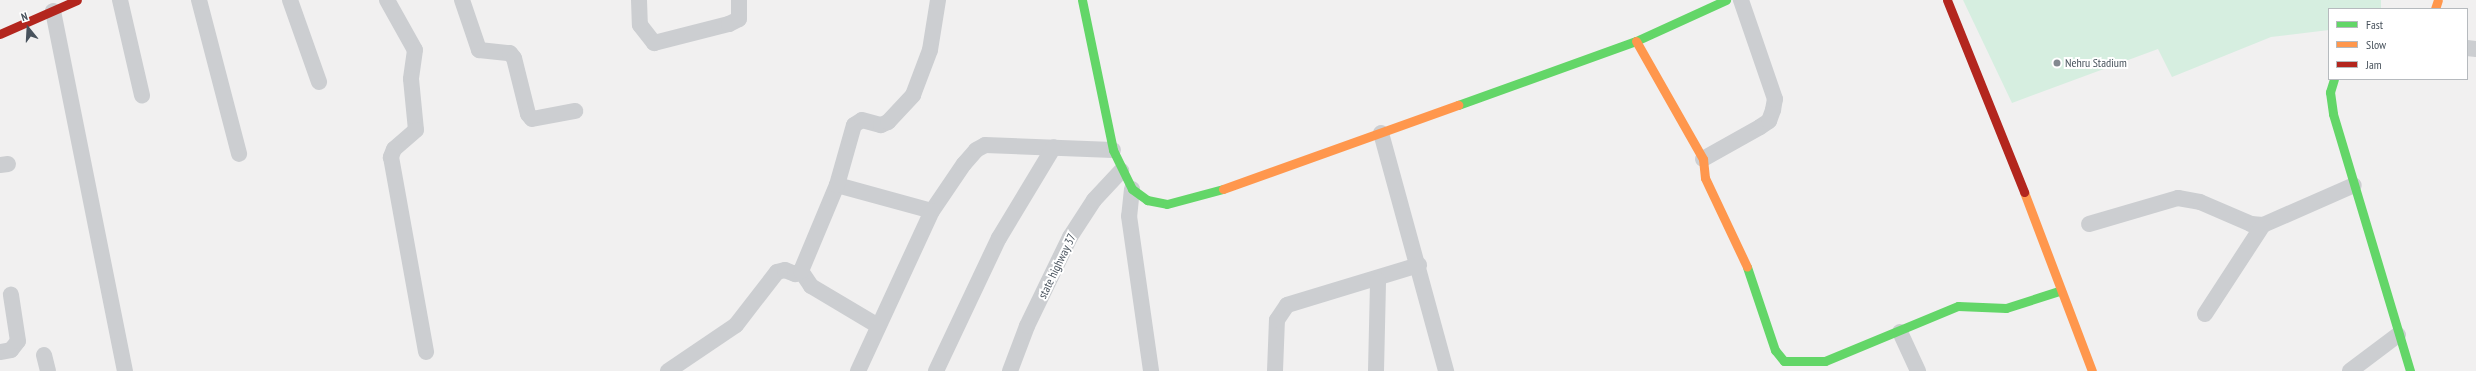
<!DOCTYPE html>
<html>
<head>
<meta charset="utf-8">
<style>
  body { margin:0 }
  #map { position:relative; width:2476px; height:371px; overflow:hidden; background:#f1f0f0; font-family:"PT Sans Narrow",sans-serif }
  div>[style] { position:absolute }
  .green>* { inset:0; background:#d6eee0 }
  .street>* { height:16px; margin:-8px; padding:0 8px; transform-origin:8px; border-radius:8px; background:#ccced1 }
  .fast>* { height:9px; margin:-4.5px; padding:0 4.5px; transform-origin:4.5px; border-radius:4.5px; background:#63d668 }
  .slow>* { height:9px; margin:-4.5px; padding:0 4.5px; transform-origin:4.5px; border-radius:4.5px; background:#ff974d }
  .jam>* { height:9px; margin:-4.5px; padding:0 4.5px; transform-origin:4.5px; border-radius:4.5px; background:#b3261e }
  .dots>* { width:11px; height:11px; translate:-50% -50%; box-sizing:border-box; border:2px solid #fff; border-radius:50% }
  span { translate:-50% -50%; white-space:nowrap; text-align:center; line-height:1.15; -webkit-text-stroke:4px #fff; paint-order:stroke }
  .poi-label { font-size:12px; color:#48525c }
  .left { translate:0 -50%; text-align:left }
  .street-label { font-size:12px; color:#48525c }
  .legend { position:absolute; left:2328px; top:8px; width:140px; height:72px; box-sizing:border-box; background:#fff; border:1px solid #b6babe; margin:0; padding:5px 7px; list-style:none; font-size:12px; color:#48525c }
  .legend li { display:flex; align-items:center; gap:8px; height:20px }
  .legend b { width:20px; border:1px solid #b6babe }
  .north { position:absolute; left:8px; top:8px; width:40px; height:40px; -webkit-text-stroke:3px #fff; paint-order:stroke; rotate:342deg; font-size:11px; font-weight:700; line-height:16px; text-align:center; color:#48525c }
  .north::after { content:''; display:block; margin:auto; width:14px; height:18px; background:#48525c; clip-path:polygon(50% 0,100% 100%,50% 72%,0 100%) }
</style>
</head>
<body>
<div id="map">
  <div class="green">
    <div style="clip-path:polygon(1963px 0,2381px 0,2381px 9px,2329px 9px,2329px 30px,2271px 37px,2172px 77px,2158px 49px,2012px 103px)"></div>
  </div>
  <div class="street">
    <div style="left:120px;top:0;width:98px;rotate:77deg"></div>
    <div style="left:199px;top:0;width:159px;rotate:75.4deg"></div>
    <div style="left:290px;top:0;width:87px;rotate:70.5deg"></div>
    <div style="left:387px;top:0;width:57px;rotate:60.8deg"></div>
    <div style="left:415px;top:50px;width:29px;rotate:98deg"></div>
    <div style="left:411px;top:79px;width:51px;rotate:84.4deg"></div>
    <div style="left:416px;top:130px;width:29px;rotate:139deg"></div>
    <div style="left:394px;top:149px;width:9px;rotate:111deg"></div>
    <div style="left:391px;top:157px;width:198px;rotate:79.8deg"></div>
    <div style="left:462px;top:0;width:53px;rotate:71.2deg"></div>
    <div style="left:479px;top:50px;width:31px;rotate:6deg"></div>
    <div style="left:510px;top:53px;width:6px;rotate:51deg"></div>
    <div style="left:514px;top:58px;width:58px;rotate:76deg"></div>
    <div style="left:528px;top:114px;width:6px;rotate:51deg"></div>
    <div style="left:532px;top:119px;width:44px;rotate:-10.5deg"></div>
    <div style="left:639px;top:0;width:25px;rotate:88deg"></div>
    <div style="left:640px;top:25px;width:23px;rotate:52deg"></div>
    <div style="left:654px;top:43px;width:77px;rotate:-14.2deg"></div>
    <div style="left:729px;top:24px;width:11px;rotate:-27deg"></div>
    <div style="left:739px;top:19px;width:19px;rotate:-90deg"></div>
    <div style="left:53px;top:11px;width:367px;rotate:78.7deg"></div>
    <div style="left:2467px;top:48px;width:9px;rotate:6deg"></div>
    <div style="left:1381px;top:133px;width:247px;rotate:74.7deg"></div>
    <div style="left:1703px;top:159px;width:65px;rotate:-29.3deg"></div>
    <div style="left:1760px;top:127px;width:11px;rotate:-34deg"></div>
    <div style="left:1769px;top:121px;width:12px;rotate:-70deg"></div>
    <div style="left:1773px;top:110px;width:11px;rotate:-80deg"></div>
    <div style="left:1775px;top:99px;width:105px;rotate:-109deg"></div>
    <div style="left:0;top:165px;width:8px;rotate:-7deg"></div>
    <div style="left:837px;top:185px;width:98px;rotate:15.3deg"></div>
    <div style="left:932px;top:211px;width:57px;rotate:-55.8deg"></div>
    <div style="left:964px;top:164px;width:18px;rotate:-49deg"></div>
    <div style="left:976px;top:150px;width:10px;rotate:-29deg"></div>
    <div style="left:985px;top:145px;width:128px;rotate:2.2deg"></div>
    <div style="left:1132px;top:189px;width:27px;rotate:96deg"></div>
    <div style="left:1129px;top:216px;width:157px;rotate:81.9deg"></div>
    <div style="left:2089px;top:224px;width:93px;rotate:-16.3deg"></div>
    <div style="left:2178px;top:198px;width:22px;rotate:10deg"></div>
    <div style="left:2200px;top:202px;width:56px;rotate:23.3deg"></div>
    <div style="left:2251px;top:224px;width:12px;rotate:5deg"></div>
    <div style="left:2263px;top:225px;width:99px;rotate:-23.7deg"></div>
    <div style="left:801px;top:271px;width:18px;rotate:56deg"></div>
    <div style="left:811px;top:286px;width:78px;rotate:30.8deg"></div>
    <div style="left:2205px;top:314px;width:106px;rotate:-56.9deg"></div>
    <div style="left:1900px;top:332px;width:43px;rotate:65.2deg"></div>
    <div style="left:0;top:352px;width:11px;rotate:-10deg"></div>
    <div style="left:11px;top:350px;width:11px;rotate:-52deg"></div>
    <div style="left:18px;top:341px;width:47px;rotate:-98.7deg"></div>
    <div style="left:44px;top:355px;width:16px;rotate:76deg"></div>
    <div style="left:668px;top:371px;width:82px;rotate:-34.1deg"></div>
    <div style="left:736px;top:325px;width:67px;rotate:-52.3deg"></div>
    <div style="left:777px;top:272px;width:8px;rotate:-14deg"></div>
    <div style="left:785px;top:270px;width:11px;rotate:22deg"></div>
    <div style="left:795px;top:274px;width:7px;rotate:-27deg"></div>
    <div style="left:801px;top:271px;width:93px;rotate:-67.3deg"></div>
    <div style="left:837px;top:185px;width:62px;rotate:-74.2deg"></div>
    <div style="left:854px;top:125px;width:9px;rotate:-32deg"></div>
    <div style="left:862px;top:120px;width:20px;rotate:15deg"></div>
    <div style="left:881px;top:125px;width:8px;rotate:-23deg"></div>
    <div style="left:888px;top:122px;width:37px;rotate:-47deg"></div>
    <div style="left:913px;top:95px;width:48px;rotate:-69.3deg"></div>
    <div style="left:930px;top:50px;width:51px;rotate:-80.9deg"></div>
    <div style="left:858px;top:371px;width:176px;rotate:-65.2deg"></div>
    <div style="left:936px;top:371px;width:147px;rotate:-64.7deg"></div>
    <div style="left:999px;top:238px;width:106px;rotate:-58.9deg"></div>
    <div style="left:1010px;top:371px;width:48px;rotate:-69.3deg"></div>
    <div style="left:1027px;top:326px;width:99px;rotate:-64.2deg"></div>
    <div style="left:1070px;top:237px;width:44px;rotate:-57deg"></div>
    <div style="left:1094px;top:200px;width:40px;rotate:-47deg"></div>
    <div style="left:1275px;top:371px;width:51px;rotate:-87.8deg"></div>
    <div style="left:1277px;top:320px;width:18px;rotate:-56deg"></div>
    <div style="left:1287px;top:305px;width:138px;rotate:-16.9deg"></div>
    <div style="left:1376px;top:371px;width:91px;rotate:-88.7deg"></div>
    <div style="left:2350px;top:371px;width:60px;rotate:-36.9deg"></div>
  </div>
  <div class="fast">
    <div style="left:1082px;top:0;width:153px;rotate:78.3deg"></div>
    <div style="left:1113px;top:150px;width:43px;rotate:64deg"></div>
    <div style="left:1132px;top:189px;width:19px;rotate:36deg"></div>
    <div style="left:1147px;top:200px;width:20px;rotate:11deg"></div>
    <div style="left:1167px;top:204px;width:58px;rotate:-15deg"></div>
    <div style="left:2334px;top:79px;width:14px;rotate:107deg"></div>
    <div style="left:2330px;top:92px;width:22px;rotate:82deg"></div>
    <div style="left:2333px;top:114px;width:268px;rotate:73.3deg"></div>
    <div style="left:1458px;top:105px;width:189px;rotate:-19.8deg"></div>
    <div style="left:1636px;top:41px;width:99px;rotate:-24.5deg"></div>
    <div style="left:1747px;top:267px;width:88px;rotate:71.4deg"></div>
    <div style="left:1775px;top:350px;width:14px;rotate:51deg"></div>
    <div style="left:1784px;top:361px;width:41px"></div>
    <div style="left:1825px;top:361px;width:144px;rotate:-22.5deg"></div>
    <div style="left:1958px;top:306px;width:48px;rotate:2.4deg"></div>
    <div style="left:2006px;top:308px;width:56px;rotate:-17.8deg"></div>
  </div>
  <div class="slow">
    <div style="left:2435px;top:9px;width:9px;rotate:-72deg"></div>
    <div style="left:1636px;top:41px;width:136px;rotate:60.4deg"></div>
    <div style="left:1703px;top:159px;width:19px;rotate:84deg"></div>
    <div style="left:1705px;top:178px;width:98px;rotate:64.7deg"></div>
    <div style="left:1223px;top:189px;width:250px;rotate:-19.7deg"></div>
    <div style="left:2024px;top:192px;width:191px;rotate:69.2deg"></div>
  </div>
  <div class="jam">
    <div style="left:1947px;top:0;width:207px;rotate:68.1deg"></div>
    <div style="left:0;top:34px;width:84px;rotate:-23.8deg"></div>
  </div>
  <div class="dots">
    <div style="left:2057px;top:63px;background:#838990"></div>
  </div>
  <div class="poi-label">
    <span class="left" style="left:2065px;top:63px">Nehru Stadium</span>
  </div>
  <div class="street-label">
    <span style="left:1057px;top:266px;rotate:-64deg">state highway 37</span>
  </div>
  <ul class="legend">
  <li><b style="height:5px;background:#63d668"></b>Fast</li>
  <li><b style="height:5px;background:#ff974d"></b>Slow</li>
  <li><b style="height:5px;background:#b3261e"></b>Jam</li>
  </ul>
  <div class="north">N</div>
</div>
</body>
</html>
